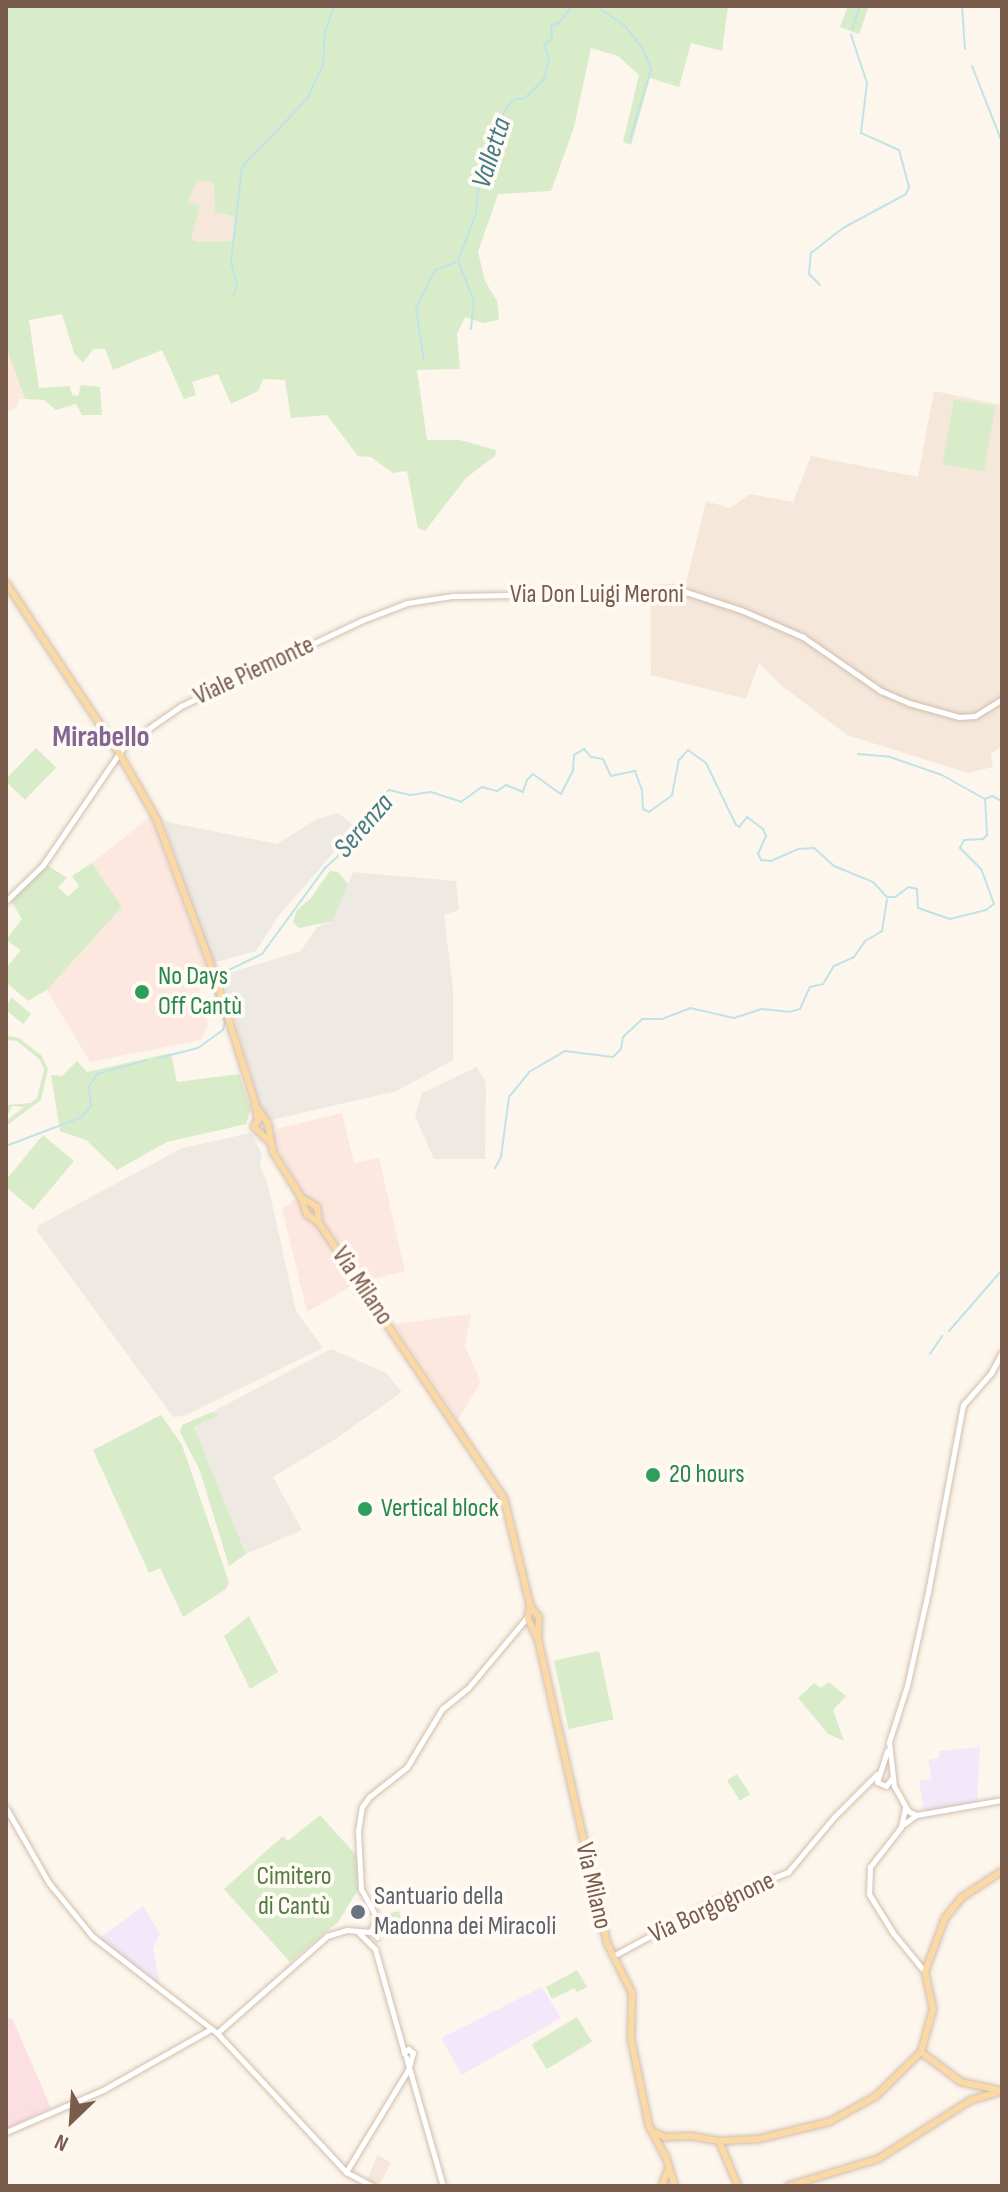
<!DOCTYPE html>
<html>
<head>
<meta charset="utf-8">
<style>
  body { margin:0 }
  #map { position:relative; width:1008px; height:2192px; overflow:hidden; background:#fdf6ec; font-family:"Sofia Sans Condensed",sans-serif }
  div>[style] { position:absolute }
  .residential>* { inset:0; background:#f5e8da }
  .commercial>* { inset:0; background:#fde8e0 }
  .industrial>* { inset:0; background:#efe9e4 }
  .education>* { inset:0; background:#f3e8fa }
  .medical>* { inset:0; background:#fbdfe3 }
  .green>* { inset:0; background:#d8ecc9; transform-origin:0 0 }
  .stream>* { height:2px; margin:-1px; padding:0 1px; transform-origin:1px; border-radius:1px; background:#bfe3e8 }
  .roads { filter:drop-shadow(0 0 2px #d1beb0) drop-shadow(0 0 2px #d1beb0) }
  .minor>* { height:5px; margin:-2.5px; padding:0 2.5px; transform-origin:2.5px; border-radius:2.5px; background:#fff }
  .major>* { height:6px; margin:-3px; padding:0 3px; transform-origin:3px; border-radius:3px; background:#fbd9a5 }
  .dots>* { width:22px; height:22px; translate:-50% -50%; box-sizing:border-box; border:4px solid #fffaf3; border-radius:50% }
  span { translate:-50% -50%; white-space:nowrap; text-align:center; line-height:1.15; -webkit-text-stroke:8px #fffaf3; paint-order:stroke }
  .street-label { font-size:26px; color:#7a5c4d }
  .leisure-label { font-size:26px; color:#27864d }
  .left { translate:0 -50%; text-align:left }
  .park-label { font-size:26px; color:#537a41 }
  .worship-label { font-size:26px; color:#5b616d }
  .water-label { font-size:28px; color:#437c86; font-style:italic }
  .quarter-label { font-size:30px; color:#846695; font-weight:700 }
  .frame { position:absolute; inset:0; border:8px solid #7a5c4d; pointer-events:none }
  .north { position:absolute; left:32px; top:2080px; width:80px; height:80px; -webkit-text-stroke:6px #fffaf3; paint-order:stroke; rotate:205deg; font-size:22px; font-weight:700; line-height:32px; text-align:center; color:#7a5c4d }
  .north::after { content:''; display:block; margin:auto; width:28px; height:36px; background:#7a5c4d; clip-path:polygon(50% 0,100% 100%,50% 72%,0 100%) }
</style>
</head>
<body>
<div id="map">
  <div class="residential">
    <div style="clip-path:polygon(197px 181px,214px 181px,222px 214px,236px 217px,232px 241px,197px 242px,191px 239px,196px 219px,188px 202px)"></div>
    <div style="clip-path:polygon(934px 391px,1002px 405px,1002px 746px,991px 754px,993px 767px,968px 773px,847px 735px,782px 686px,759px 663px,746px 699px,651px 675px,650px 585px,686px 583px,706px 501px,730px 508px,750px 494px,793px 502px,811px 456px,918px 477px)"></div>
    <div style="clip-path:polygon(378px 2155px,391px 2163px,379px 2186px,367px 2179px)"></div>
  </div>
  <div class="commercial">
    <div style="clip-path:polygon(6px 347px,25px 399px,19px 399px,18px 406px,6px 413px)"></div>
    <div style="clip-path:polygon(151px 816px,207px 970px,199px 987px,208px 1025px,201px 1040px,90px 1062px,47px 990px,122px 907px,92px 863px)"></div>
    <div style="clip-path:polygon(342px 1113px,354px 1163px,379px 1158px,405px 1271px,365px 1281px,321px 1219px,323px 1211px,305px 1198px,273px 1138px,276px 1129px)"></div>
    <div style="clip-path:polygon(298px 1197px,305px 1216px,317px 1226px,357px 1283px,307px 1312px,282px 1209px)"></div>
    <div style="clip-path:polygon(471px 1314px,465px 1346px,481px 1382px,458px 1419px,394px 1324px)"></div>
  </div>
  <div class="industrial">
    <div style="clip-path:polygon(338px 813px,356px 827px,279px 915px,256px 951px,213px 963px,163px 821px,277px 844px,317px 819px)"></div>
    <div style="clip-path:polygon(353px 872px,456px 881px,459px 910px,444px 915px,453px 989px,453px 1060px,397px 1091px,271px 1120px,262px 1114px,222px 975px,301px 951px,317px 927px,333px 921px)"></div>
    <div style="clip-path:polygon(477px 1067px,486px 1083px,485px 1159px,434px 1159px,415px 1116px,422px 1093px)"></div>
    <div style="clip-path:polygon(251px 1133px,262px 1154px,260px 1166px,268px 1185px,296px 1311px,323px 1348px,184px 1416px,173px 1417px,37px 1231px,39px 1225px,182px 1148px)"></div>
    <div style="clip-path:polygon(331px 1349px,386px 1373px,402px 1392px,334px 1440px,273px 1477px,302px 1530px,246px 1554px,194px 1427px,218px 1415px,212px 1412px)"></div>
  </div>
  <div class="education">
    <div style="clip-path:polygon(980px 1747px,977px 1803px,924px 1811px,919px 1781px,932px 1779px,928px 1760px,939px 1758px,939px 1751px)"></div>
    <div style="clip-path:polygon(143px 1906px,160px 1933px,153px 1949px,160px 1985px,99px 1939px)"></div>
    <div style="clip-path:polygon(542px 1987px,561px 2018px,462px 2075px,441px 2038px)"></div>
  </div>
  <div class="medical">
    <div style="clip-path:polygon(6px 2016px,13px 2020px,51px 2108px,6px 2129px)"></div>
  </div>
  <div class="green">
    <div style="clip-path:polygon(evenodd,6px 6px,728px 6px,722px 51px,691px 43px,679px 87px,650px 78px,631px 145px,623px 142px,639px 75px,618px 56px,591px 48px,574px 127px,551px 191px,498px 194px,478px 252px,485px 281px,497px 301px,499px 320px,483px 323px,465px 317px,457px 334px,460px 369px,417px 370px,427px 440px,460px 440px,496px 450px,495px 456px,466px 478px,425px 531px,418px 528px,407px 471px,393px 473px,371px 457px,358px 456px,327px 415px,291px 418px,285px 380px,263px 379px,258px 391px,231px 404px,218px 374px,192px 382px,196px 395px,184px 399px,162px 350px,113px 370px,105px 349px,93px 349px,83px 363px,74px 353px,62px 314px,29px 320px,39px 388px,70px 386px,72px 395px,78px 396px,81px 385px,100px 387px,102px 415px,82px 415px,76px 404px,56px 410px,44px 400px,25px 399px,6px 347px,6px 6px,197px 181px,214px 182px,215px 212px,236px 217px,232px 241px,197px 242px,191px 239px,200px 206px,188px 202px,197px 181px)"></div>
    <div style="clip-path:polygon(848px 6px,869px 6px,859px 34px,840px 27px)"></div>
    <div style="left:954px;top:399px;width:42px;height:66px;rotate:10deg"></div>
    <div style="left:36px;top:748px;width:28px;height:45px;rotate:44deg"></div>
    <div style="clip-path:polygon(92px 863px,122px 907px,47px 990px,28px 1001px,6px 982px,6px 968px,21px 950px,6px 940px,22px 919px,11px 901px,47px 865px,67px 878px,58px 887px,68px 897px,79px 886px,72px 876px)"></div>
    <div style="clip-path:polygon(330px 871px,338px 872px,348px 884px,333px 921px,299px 928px,293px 922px,297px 910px,310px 899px)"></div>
    <div style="clip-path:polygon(11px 997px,31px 1014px,23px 1024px,6px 1010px)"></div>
    <div style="clip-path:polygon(9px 1036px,19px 1038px,42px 1056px,48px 1069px,41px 1100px,6px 1126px,6px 1121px,24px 1107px,12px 1106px,6px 1118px,6px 1105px,31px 1103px,37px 1098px,44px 1069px,39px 1059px,17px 1041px,6px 1040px)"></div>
    <div style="clip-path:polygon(171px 1053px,177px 1082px,239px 1074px,251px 1109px,246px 1124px,167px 1142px,117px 1170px,86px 1140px,60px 1131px,51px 1075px,62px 1076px,77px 1061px,87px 1072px)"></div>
    <div style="clip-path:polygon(43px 1135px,74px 1161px,33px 1210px,6px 1187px,6px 1180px)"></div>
    <div style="clip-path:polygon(212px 1412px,219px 1415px,194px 1427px,246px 1554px,229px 1566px,200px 1471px,180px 1432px,182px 1425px)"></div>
    <div style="clip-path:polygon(161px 1415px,182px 1445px,229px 1582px,226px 1589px,183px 1617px,160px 1568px,149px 1573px,93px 1450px)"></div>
    <div style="clip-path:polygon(249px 1616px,278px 1672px,250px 1689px,224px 1636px)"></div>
    <div style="left:599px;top:1651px;width:70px;height:46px;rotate:78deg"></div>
    <div style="clip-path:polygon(829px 1682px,846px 1696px,833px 1710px,844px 1741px,828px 1734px,798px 1698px,814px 1683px,821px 1688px)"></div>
    <div style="left:737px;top:1774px;width:24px;height:12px;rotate:57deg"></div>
    <div style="clip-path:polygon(320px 1815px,356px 1855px,358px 1890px,338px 1922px,290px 1962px,224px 1889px,283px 1836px,288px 1841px)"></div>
    <div style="left:399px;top:1911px;width:21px;height:15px;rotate:76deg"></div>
    <div style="clip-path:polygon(577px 1970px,587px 1987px,577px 1992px,574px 1988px,552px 1999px,546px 1987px)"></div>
    <div style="left:577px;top:2017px;width:29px;height:53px;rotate:59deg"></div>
  </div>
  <div class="stream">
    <div style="left:596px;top:6px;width:32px;rotate:34deg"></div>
    <div style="left:623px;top:24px;width:32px;rotate:51deg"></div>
    <div style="left:643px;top:49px;width:22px;rotate:68deg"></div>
    <div style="left:651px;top:69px;width:74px;rotate:106.5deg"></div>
    <div style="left:962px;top:6px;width:43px;rotate:86deg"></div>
    <div style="left:852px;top:29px;width:24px;rotate:-71deg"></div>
    <div style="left:972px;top:66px;width:82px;rotate:68.5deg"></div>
    <div style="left:820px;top:285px;width:16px;rotate:-135deg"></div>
    <div style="left:809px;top:274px;width:21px;rotate:-85deg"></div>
    <div style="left:811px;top:253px;width:41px;rotate:-38deg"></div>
    <div style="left:843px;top:228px;width:72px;rotate:-28.4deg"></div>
    <div style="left:906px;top:194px;width:8px;rotate:-67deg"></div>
    <div style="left:909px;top:187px;width:38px;rotate:-105deg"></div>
    <div style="left:899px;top:150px;width:42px;rotate:-155.9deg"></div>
    <div style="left:861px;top:133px;width:50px;rotate:-83.2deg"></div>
    <div style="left:867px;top:83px;width:51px;rotate:-108.4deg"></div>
    <div style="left:233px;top:296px;width:12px;rotate:-70deg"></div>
    <div style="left:237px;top:285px;width:24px;rotate:-105deg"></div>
    <div style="left:231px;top:262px;width:96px;rotate:-83.4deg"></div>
    <div style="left:242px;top:167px;width:94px;rotate:-46.3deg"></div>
    <div style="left:307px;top:99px;width:38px;rotate:-65deg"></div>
    <div style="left:323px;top:65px;width:33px;rotate:-87deg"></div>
    <div style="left:325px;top:32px;width:28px;rotate:-71deg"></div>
    <div style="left:471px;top:329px;width:28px;rotate:-84deg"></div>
    <div style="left:474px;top:301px;width:43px;rotate:-111.8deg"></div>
    <div style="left:458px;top:261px;width:51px;rotate:-69.4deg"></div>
    <div style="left:476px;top:213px;width:23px;rotate:-85deg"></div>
    <div style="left:478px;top:190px;width:24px;rotate:-55deg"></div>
    <div style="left:492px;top:170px;width:40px;rotate:-87.1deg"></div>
    <div style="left:494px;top:130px;width:28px;rotate:-60deg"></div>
    <div style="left:508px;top:106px;width:10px;rotate:-45deg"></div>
    <div style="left:515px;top:99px;width:9px"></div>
    <div style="left:524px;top:99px;width:28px;rotate:-45deg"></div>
    <div style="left:544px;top:79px;width:21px;rotate:-76deg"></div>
    <div style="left:549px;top:59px;width:15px;rotate:-110deg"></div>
    <div style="left:544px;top:45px;width:10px;rotate:-37deg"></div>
    <div style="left:552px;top:39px;width:14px;rotate:-94deg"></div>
    <div style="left:551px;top:25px;width:8px;rotate:-14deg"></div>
    <div style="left:559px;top:23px;width:21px;rotate:-53deg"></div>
    <div style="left:424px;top:361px;width:53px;rotate:-98.7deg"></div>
    <div style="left:416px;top:309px;width:43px;rotate:-64deg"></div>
    <div style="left:435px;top:270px;width:22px;rotate:-21deg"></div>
    <div style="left:858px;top:754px;width:32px;rotate:5deg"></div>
    <div style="left:890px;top:757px;width:55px;rotate:19.1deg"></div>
    <div style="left:942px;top:775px;width:47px;rotate:29.3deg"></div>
    <div style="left:159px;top:1058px;width:40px;rotate:-14.4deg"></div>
    <div style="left:198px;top:1048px;width:31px;rotate:-36deg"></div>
    <div style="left:223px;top:1030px;width:8px;rotate:-76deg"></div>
    <div style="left:225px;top:1022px;width:46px;rotate:-109.2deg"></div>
    <div style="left:210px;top:979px;width:58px;rotate:-25.7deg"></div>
    <div style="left:262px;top:954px;width:107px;rotate:-53.8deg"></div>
    <div style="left:325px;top:868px;width:57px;rotate:-42.1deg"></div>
    <div style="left:367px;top:830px;width:17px;rotate:-80deg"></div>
    <div style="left:370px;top:813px;width:10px;rotate:-6deg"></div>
    <div style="left:380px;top:812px;width:16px;rotate:-83deg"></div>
    <div style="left:382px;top:796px;width:9px;rotate:-41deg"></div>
    <div style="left:389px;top:790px;width:22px;rotate:13deg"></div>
    <div style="left:410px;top:795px;width:21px;rotate:-8deg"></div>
    <div style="left:431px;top:792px;width:32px;rotate:18deg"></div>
    <div style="left:461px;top:802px;width:26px;rotate:-36deg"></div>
    <div style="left:482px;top:787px;width:16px;rotate:15deg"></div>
    <div style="left:497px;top:791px;width:11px;rotate:-34deg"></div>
    <div style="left:506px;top:785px;width:18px;rotate:22deg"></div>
    <div style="left:523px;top:792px;width:13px;rotate:-72deg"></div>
    <div style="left:527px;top:780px;width:8px;rotate:-45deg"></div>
    <div style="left:533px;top:774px;width:34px;rotate:36deg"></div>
    <div style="left:561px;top:794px;width:27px;rotate:-63deg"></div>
    <div style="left:573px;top:770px;width:15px;rotate:-86deg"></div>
    <div style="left:574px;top:755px;width:12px;rotate:-31deg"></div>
    <div style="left:584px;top:749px;width:11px;rotate:49deg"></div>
    <div style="left:591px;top:757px;width:12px;rotate:9deg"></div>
    <div style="left:603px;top:759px;width:19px;rotate:65deg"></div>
    <div style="left:611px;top:776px;width:25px;rotate:-12deg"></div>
    <div style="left:635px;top:771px;width:20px;rotate:70deg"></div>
    <div style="left:642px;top:790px;width:19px;rotate:87deg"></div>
    <div style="left:643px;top:809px;width:7px;rotate:27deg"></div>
    <div style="left:649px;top:812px;width:29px;rotate:-36deg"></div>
    <div style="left:672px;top:795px;width:36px;rotate:-79deg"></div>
    <div style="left:679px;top:760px;width:13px;rotate:-48deg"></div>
    <div style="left:688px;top:750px;width:22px;rotate:36deg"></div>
    <div style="left:706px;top:763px;width:69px;rotate:64.2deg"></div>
    <div style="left:736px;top:825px;width:4px;rotate:34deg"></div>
    <div style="left:739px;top:827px;width:13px;rotate:-51deg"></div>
    <div style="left:747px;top:817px;width:20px;rotate:37deg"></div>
    <div style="left:763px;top:829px;width:8px;rotate:67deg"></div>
    <div style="left:766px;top:836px;width:20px;rotate:114deg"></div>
    <div style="left:758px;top:854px;width:7px;rotate:63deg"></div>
    <div style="left:761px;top:860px;width:10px;rotate:6deg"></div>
    <div style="left:771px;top:861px;width:30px;rotate:-24deg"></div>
    <div style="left:798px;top:849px;width:16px;rotate:-4deg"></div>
    <div style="left:814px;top:848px;width:27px;rotate:42deg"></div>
    <div style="left:834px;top:866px;width:42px;rotate:22.3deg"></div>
    <div style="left:873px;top:882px;width:21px;rotate:47deg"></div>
    <div style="left:887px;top:897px;width:8px"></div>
    <div style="left:895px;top:897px;width:17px;rotate:-36deg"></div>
    <div style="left:909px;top:887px;width:8px;rotate:14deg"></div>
    <div style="left:917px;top:889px;width:19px;rotate:87deg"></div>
    <div style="left:918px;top:908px;width:34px;rotate:19deg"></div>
    <div style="left:950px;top:919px;width:37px;rotate:-14deg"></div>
    <div style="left:986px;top:910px;width:10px;rotate:-37deg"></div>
    <div style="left:994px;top:904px;width:37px;rotate:-110deg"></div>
    <div style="left:981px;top:869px;width:30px;rotate:-135deg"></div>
    <div style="left:960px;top:848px;width:9px;rotate:-63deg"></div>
    <div style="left:964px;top:840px;width:19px;rotate:-3deg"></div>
    <div style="left:983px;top:839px;width:6px;rotate:-45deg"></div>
    <div style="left:987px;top:835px;width:36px;rotate:-93deg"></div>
    <div style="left:985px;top:799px;width:8px;rotate:-23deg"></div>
    <div style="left:992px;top:796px;width:11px;rotate:27deg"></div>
    <div style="left:6px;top:1146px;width:81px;rotate:-20.9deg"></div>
    <div style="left:82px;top:1117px;width:14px;rotate:-51deg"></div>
    <div style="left:91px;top:1106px;width:20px;rotate:-96deg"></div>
    <div style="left:89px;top:1086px;width:14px;rotate:-56deg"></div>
    <div style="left:97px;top:1074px;width:52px;rotate:-15.6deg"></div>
    <div style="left:495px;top:1168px;width:13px;rotate:-61deg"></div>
    <div style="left:501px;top:1157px;width:61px;rotate:-82.4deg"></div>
    <div style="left:509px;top:1097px;width:32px;rotate:-51deg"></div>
    <div style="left:529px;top:1072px;width:42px;rotate:-30.3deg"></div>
    <div style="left:565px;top:1051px;width:48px;rotate:7.1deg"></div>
    <div style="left:613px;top:1057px;width:11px;rotate:-45deg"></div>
    <div style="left:621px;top:1049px;width:12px;rotate:-81deg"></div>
    <div style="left:623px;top:1037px;width:26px;rotate:-43deg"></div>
    <div style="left:642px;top:1019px;width:20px"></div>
    <div style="left:662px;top:1019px;width:30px;rotate:-21deg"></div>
    <div style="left:690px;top:1008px;width:45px;rotate:12.8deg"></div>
    <div style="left:734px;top:1018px;width:29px;rotate:-18deg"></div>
    <div style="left:762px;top:1009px;width:27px;rotate:6deg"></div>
    <div style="left:789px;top:1012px;width:11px;rotate:-15deg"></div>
    <div style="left:800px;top:1009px;width:24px;rotate:-66deg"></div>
    <div style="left:810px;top:987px;width:13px;rotate:-13deg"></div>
    <div style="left:823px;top:984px;width:21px;rotate:-59deg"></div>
    <div style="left:834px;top:966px;width:22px;rotate:-24deg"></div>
    <div style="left:854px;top:957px;width:19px;rotate:-55deg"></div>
    <div style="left:865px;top:941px;width:20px;rotate:-30deg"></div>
    <div style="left:882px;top:931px;width:32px;rotate:-81deg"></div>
    <div style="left:949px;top:1331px;width:81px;rotate:-49deg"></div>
    <div style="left:930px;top:1354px;width:22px;rotate:-56deg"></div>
  </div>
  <div class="roads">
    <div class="minor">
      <div style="left:6px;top:901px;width:52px;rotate:-44.2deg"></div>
      <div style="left:43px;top:865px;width:145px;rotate:-55.7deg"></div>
      <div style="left:125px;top:745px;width:68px;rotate:-34.9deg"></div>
      <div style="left:181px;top:706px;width:201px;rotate:-25.3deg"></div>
      <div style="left:363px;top:620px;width:47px;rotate:-21.1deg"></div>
      <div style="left:407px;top:603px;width:47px;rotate:-8.7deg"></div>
      <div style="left:453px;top:596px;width:233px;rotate:-1deg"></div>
      <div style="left:686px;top:592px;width:58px;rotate:18.1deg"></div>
      <div style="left:741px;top:610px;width:68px;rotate:23.5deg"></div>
      <div style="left:803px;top:637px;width:95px;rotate:34.7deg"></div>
      <div style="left:881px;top:691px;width:30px;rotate:23deg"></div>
      <div style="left:909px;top:703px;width:52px;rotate:15.6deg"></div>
      <div style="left:959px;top:717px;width:16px;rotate:-4deg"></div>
      <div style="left:975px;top:716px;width:32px;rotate:-32deg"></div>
      <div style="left:877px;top:1782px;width:33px;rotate:-72deg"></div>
      <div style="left:877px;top:1782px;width:10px;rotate:24deg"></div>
      <div style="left:886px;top:1786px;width:10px;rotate:-53deg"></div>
      <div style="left:6px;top:1808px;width:86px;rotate:60.2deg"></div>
      <div style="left:49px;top:1883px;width:68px;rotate:50.9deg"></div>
      <div style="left:92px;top:1936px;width:158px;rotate:37.8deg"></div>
      <div style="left:217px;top:2033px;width:190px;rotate:47.1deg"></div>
      <div style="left:346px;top:2172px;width:30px;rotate:28deg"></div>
      <div style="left:905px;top:1808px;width:19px;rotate:102deg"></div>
      <div style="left:901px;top:1827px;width:51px;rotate:127.8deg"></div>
      <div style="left:870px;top:1867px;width:27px;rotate:92deg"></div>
      <div style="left:869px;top:1894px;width:46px;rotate:58.4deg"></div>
      <div style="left:893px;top:1933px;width:50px;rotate:50.6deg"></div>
      <div style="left:916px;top:1815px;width:9px;rotate:-153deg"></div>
      <div style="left:908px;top:1811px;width:29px;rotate:-119deg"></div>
      <div style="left:894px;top:1786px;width:44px;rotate:-96.5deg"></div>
      <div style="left:889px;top:1742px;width:59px;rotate:-72.2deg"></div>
      <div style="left:907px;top:1686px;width:96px;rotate:-77.4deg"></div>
      <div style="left:928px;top:1592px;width:190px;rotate:-79.4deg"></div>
      <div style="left:963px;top:1405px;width:43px;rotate:-48.8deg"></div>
      <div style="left:991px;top:1373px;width:24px;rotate:-62deg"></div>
      <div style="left:904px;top:1824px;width:15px;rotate:-37deg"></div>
      <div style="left:916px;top:1815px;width:87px;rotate:-9.9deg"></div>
      <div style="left:359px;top:1933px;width:23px;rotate:45deg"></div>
      <div style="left:375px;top:1949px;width:107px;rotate:74.3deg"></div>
      <div style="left:377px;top:1937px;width:19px;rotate:-90deg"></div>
      <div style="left:377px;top:1918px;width:33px;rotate:-119deg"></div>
      <div style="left:361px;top:1889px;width:58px;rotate:-93deg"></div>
      <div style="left:358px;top:1831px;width:24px;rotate:-81deg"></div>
      <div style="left:362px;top:1807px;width:12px;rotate:-55deg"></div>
      <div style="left:369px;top:1797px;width:48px;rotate:-38.3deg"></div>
      <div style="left:407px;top:1767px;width:68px;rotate:-58.9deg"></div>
      <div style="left:442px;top:1709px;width:33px;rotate:-39deg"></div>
      <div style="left:468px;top:1688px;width:94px;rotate:-50.2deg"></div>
      <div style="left:613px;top:1956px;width:114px;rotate:-28.4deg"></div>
      <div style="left:713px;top:1902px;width:81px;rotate:-21.8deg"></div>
      <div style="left:788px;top:1872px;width:72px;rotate:-50.1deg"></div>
      <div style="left:834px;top:1817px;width:61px;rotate:-45deg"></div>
      <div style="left:217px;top:2033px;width:147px;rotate:-41.4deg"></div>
      <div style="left:327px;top:1936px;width:21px;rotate:-17deg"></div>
      <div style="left:347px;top:1930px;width:23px;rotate:5deg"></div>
      <div style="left:370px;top:1932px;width:13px;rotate:-61deg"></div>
      <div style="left:406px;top:2057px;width:134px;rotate:74deg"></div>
      <div style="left:6px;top:2132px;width:106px;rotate:-23.4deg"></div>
      <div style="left:103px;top:2090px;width:124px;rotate:-29.5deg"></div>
      <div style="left:346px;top:2172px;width:119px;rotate:-58.7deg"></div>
      <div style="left:408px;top:2070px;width:18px;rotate:-74deg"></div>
      <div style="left:413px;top:2053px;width:6px;rotate:-141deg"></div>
      <div style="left:408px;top:2049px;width:6px;rotate:135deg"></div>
    </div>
    <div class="major">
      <div style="left:6px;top:583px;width:204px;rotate:56.4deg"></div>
      <div style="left:119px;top:753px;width:77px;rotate:60.4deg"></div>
      <div style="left:157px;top:820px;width:170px;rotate:69.6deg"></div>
      <div style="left:216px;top:979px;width:130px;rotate:72.5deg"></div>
      <div style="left:255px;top:1103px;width:17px;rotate:80deg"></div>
      <div style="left:258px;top:1120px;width:8px;rotate:120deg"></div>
      <div style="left:254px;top:1127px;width:21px;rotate:43deg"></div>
      <div style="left:258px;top:1109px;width:18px;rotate:56deg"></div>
      <div style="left:268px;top:1124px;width:28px;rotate:80deg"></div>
      <div style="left:273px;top:1152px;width:53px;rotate:58.1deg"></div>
      <div style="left:301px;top:1197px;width:18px;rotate:71deg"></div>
      <div style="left:307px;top:1214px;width:15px;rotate:37deg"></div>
      <div style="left:319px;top:1223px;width:331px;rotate:56.1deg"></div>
      <div style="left:504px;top:1498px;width:110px;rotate:76.3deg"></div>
      <div style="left:530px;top:1605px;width:14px;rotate:98deg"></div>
      <div style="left:528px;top:1619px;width:22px;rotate:63deg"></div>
      <div style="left:304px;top:1199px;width:15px;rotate:32deg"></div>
      <div style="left:317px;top:1207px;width:16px;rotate:83deg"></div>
      <div style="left:530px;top:1606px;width:14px;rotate:51deg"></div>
      <div style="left:539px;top:1617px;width:22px;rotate:93deg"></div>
      <div style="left:538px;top:1639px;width:312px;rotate:77.2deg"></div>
      <div style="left:607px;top:1943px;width:56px;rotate:63.4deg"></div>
      <div style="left:632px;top:1993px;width:46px;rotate:91.2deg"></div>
      <div style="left:631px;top:2039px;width:89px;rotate:78.3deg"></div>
      <div style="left:649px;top:2126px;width:36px;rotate:62deg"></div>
      <div style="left:921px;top:2052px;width:50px;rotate:36.9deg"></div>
      <div style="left:961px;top:2082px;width:38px;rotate:12deg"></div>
      <div style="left:653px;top:2132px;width:13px;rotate:23deg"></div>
      <div style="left:665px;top:2137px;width:26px;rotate:-2deg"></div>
      <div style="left:691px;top:2136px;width:28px;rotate:10deg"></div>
      <div style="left:719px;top:2141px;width:39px;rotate:-3deg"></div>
      <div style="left:758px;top:2139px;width:73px;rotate:-13.5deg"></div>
      <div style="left:829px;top:2122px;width:54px;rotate:-29deg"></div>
      <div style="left:876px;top:2096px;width:63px;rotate:-44.4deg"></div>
      <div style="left:921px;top:2052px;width:45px;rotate:-74.4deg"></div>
      <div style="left:933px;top:2009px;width:38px;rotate:-102deg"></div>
      <div style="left:925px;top:1972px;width:58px;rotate:-69.7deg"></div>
      <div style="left:945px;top:1918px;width:26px;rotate:-51deg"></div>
      <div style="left:961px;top:1898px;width:49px;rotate:-33.4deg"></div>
      <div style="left:719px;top:2141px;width:49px;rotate:67.1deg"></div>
      <div style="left:665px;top:2154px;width:34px;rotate:73deg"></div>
      <div style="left:662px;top:2186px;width:20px;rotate:-70deg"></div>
      <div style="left:788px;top:2186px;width:94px;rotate:-16.7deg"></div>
      <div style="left:878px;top:2159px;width:110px;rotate:-32.4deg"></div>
      <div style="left:971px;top:2100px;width:32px;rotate:-16deg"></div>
    </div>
  </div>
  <div class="dots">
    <div style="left:142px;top:992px;background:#2e9e5b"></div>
    <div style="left:653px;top:1475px;background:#2e9e5b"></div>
    <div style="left:365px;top:1509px;background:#2e9e5b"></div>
    <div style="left:358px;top:1912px;background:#6b7280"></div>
  </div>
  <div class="street-label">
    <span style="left:597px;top:595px">Via Don Luigi Meroni</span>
    <span style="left:254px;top:671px;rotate:-25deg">Viale Piemonte</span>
    <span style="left:362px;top:1286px;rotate:56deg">Via Milano</span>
    <span style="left:593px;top:1886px;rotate:77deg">Via Milano</span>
    <span style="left:712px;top:1908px;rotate:-25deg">Via Borgognone</span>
  </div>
  <div class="leisure-label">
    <span class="left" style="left:158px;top:992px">No Days<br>Off Cantù</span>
    <span class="left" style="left:669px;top:1475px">20 hours</span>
    <span class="left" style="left:381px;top:1509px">Vertical block</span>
  </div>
  <div class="park-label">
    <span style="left:294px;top:1892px">Cimitero<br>di Cantù</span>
  </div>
  <div class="worship-label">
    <span class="left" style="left:374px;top:1912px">Santuario della<br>Madonna dei Miracoli</span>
  </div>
  <div class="water-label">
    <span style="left:492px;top:153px;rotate:-72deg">Valletta</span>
    <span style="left:364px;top:826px;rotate:-49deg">Serenza</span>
  </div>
  <div class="quarter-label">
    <span style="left:101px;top:737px">Mirabello</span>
  </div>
  <div class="frame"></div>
  <div class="north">N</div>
</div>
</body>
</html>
